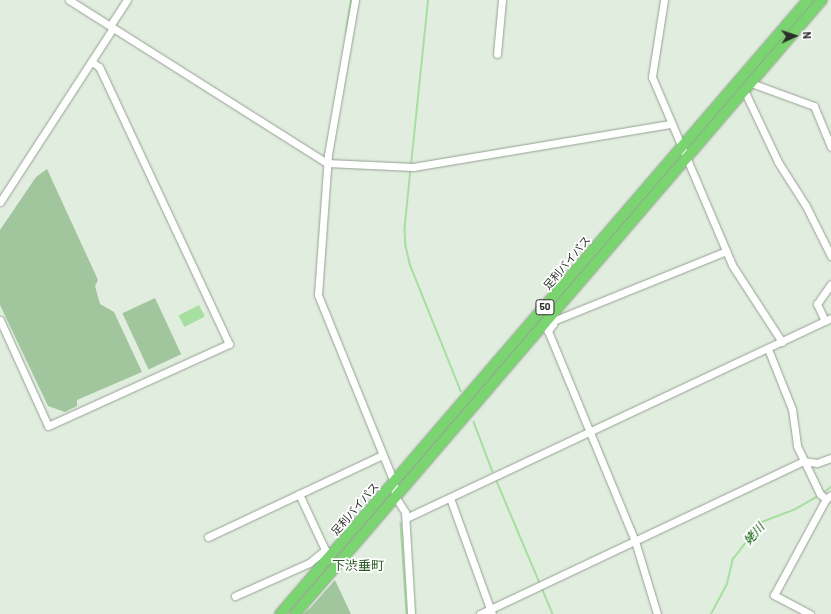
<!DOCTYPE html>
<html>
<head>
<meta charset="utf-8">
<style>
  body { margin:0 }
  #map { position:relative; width:831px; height:614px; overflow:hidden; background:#e1eddf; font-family:Barlow,"Noto Sans JP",sans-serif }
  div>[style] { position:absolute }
  .green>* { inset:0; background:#a1c59c; transform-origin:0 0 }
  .water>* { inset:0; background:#a6df9f; transform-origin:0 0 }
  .stream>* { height:1.5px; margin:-0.75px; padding:0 0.75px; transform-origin:0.75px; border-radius:0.75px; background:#a6df9f }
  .roads { filter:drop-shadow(0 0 1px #95a093) drop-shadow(0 0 1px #95a093) }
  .minor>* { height:7px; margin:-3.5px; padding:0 3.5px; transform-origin:3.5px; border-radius:3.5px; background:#fff }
  .highway>* { height:10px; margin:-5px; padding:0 5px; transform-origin:5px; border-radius:5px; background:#7ad470 }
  span { translate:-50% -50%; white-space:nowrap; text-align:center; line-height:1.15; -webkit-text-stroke:3.5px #fff; paint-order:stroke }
  .shield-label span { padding:1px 3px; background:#fff; border:1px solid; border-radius:3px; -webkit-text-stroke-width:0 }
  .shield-label { font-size:10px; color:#2b2f2a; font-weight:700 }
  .street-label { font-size:11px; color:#2b2f2a }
  .water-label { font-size:12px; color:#065800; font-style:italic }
  .quarter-label { font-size:13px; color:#285923 }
  .north { position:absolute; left:775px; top:16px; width:40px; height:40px; -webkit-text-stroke:3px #fff; paint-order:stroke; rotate:87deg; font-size:11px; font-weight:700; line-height:16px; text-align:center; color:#2b2f2a }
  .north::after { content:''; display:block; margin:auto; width:14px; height:18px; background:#2b2f2a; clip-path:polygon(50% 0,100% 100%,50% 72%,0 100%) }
</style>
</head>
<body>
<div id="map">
  <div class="green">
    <div style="clip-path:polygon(47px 169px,98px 280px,95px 286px,100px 304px,114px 312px,142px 372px,77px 400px,77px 406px,65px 412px,48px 406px,0 305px,0 230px,36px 177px)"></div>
    <div style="left:155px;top:298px;width:62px;height:36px;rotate:65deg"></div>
    <div style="clip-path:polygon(335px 580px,351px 614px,303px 614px,311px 607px)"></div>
  </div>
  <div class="water">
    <div style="left:199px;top:305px;width:13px;height:23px;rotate:63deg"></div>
  </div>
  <div class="stream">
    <div style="left:346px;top:32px;width:32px;rotate:-81deg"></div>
    <div style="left:411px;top:165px;width:166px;rotate:-84.1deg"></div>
    <div style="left:411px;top:169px;width:60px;rotate:95.7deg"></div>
    <div style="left:405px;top:229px;width:17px;rotate:87deg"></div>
    <div style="left:406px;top:246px;width:18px;rotate:77deg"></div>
    <div style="left:410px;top:264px;width:137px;rotate:68.1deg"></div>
    <div style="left:474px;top:422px;width:53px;rotate:69.2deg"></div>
    <div style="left:496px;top:479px;width:113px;rotate:67.1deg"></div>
    <div style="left:823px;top:493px;width:10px;rotate:-37deg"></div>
    <div style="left:401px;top:523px;width:91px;rotate:86.2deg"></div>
    <div style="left:542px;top:588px;width:28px;rotate:67deg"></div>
    <div style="left:711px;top:614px;width:34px;rotate:-62deg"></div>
    <div style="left:727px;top:584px;width:26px;rotate:-77deg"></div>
    <div style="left:733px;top:559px;width:47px;rotate:-51.9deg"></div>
    <div style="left:762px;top:522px;width:34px;rotate:-21deg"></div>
    <div style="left:794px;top:510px;width:28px;rotate:-30deg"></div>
  </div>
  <div class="roads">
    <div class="minor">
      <div style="left:69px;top:0;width:305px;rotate:32.3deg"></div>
      <div style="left:327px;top:163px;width:86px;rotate:2.7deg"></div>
      <div style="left:413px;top:167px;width:262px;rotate:-9.5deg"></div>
      <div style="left:355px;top:0;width:157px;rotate:99.9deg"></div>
      <div style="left:328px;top:155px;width:140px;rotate:94.1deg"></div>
      <div style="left:318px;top:295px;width:202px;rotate:67.9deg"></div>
      <div style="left:394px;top:482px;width:14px;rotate:86deg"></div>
      <div style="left:395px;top:496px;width:19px;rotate:58deg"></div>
      <div style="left:405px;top:512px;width:102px;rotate:86.6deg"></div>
      <div style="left:664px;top:0;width:78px;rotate:98.9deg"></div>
      <div style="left:652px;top:77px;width:204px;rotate:66.9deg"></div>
      <div style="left:732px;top:265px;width:92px;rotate:57deg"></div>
      <div style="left:110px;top:26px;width:31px;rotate:-57deg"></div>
      <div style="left:497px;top:54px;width:54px;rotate:-84.7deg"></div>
      <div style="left:751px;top:83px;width:67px;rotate:20.1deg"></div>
      <div style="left:814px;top:106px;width:44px;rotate:67.5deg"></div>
      <div style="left:744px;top:90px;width:80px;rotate:64.7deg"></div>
      <div style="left:778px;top:162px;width:52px;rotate:57.5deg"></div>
      <div style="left:806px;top:206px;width:56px;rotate:63.4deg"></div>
      <div style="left:0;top:202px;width:207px;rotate:-57deg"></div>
      <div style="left:549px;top:316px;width:9px;rotate:63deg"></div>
      <div style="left:553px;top:324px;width:9px;rotate:126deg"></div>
      <div style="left:548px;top:331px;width:227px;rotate:67.5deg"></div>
      <div style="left:635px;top:541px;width:76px;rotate:73.2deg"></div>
      <div style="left:0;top:320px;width:116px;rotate:65.6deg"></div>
      <div style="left:48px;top:426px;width:199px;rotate:-24.4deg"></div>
      <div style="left:229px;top:344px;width:306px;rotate:-115.1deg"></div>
      <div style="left:99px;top:67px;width:9px;rotate:-144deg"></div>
      <div style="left:553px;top:321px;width:187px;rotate:-22deg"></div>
      <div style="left:825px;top:321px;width:19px;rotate:-115deg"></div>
      <div style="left:817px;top:304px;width:24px;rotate:-55deg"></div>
      <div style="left:768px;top:349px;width:65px;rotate:68.2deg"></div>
      <div style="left:792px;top:409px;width:37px;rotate:82deg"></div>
      <div style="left:797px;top:446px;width:53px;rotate:64.4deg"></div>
      <div style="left:820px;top:494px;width:8px;rotate:40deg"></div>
      <div style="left:299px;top:494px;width:66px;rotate:65deg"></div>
      <div style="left:450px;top:498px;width:123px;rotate:70.1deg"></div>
      <div style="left:406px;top:518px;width:470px;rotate:-25.2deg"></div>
      <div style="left:208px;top:537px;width:192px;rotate:-25.2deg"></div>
      <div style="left:235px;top:596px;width:81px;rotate:-24deg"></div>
      <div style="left:309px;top:563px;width:21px;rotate:-39deg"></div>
      <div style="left:480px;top:614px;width:357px;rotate:-25.3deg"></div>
      <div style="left:803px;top:461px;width:14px;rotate:8deg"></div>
      <div style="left:817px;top:463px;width:15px;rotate:-20deg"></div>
      <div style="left:810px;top:614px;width:41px;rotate:-152.2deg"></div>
      <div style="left:774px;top:595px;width:109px;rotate:-61.6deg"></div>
      <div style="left:826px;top:499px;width:6px;rotate:-39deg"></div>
    </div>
    <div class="highway">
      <div style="left:280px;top:614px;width:810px;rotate:-49.31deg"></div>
      <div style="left:295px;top:614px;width:809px;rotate:-49.36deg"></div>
    </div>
  </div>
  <div class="shield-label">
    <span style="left:545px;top:307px">50</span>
  </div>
  <div class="street-label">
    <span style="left:567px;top:263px;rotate:-50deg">足利バイパス</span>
    <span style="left:355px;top:509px;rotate:-49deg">足利バイパス</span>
  </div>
  <div class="water-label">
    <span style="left:754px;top:534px;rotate:-49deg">姥川</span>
  </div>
  <div class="quarter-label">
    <span style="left:358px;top:565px">下渋垂町</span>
  </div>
  <div class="north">N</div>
</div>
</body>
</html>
